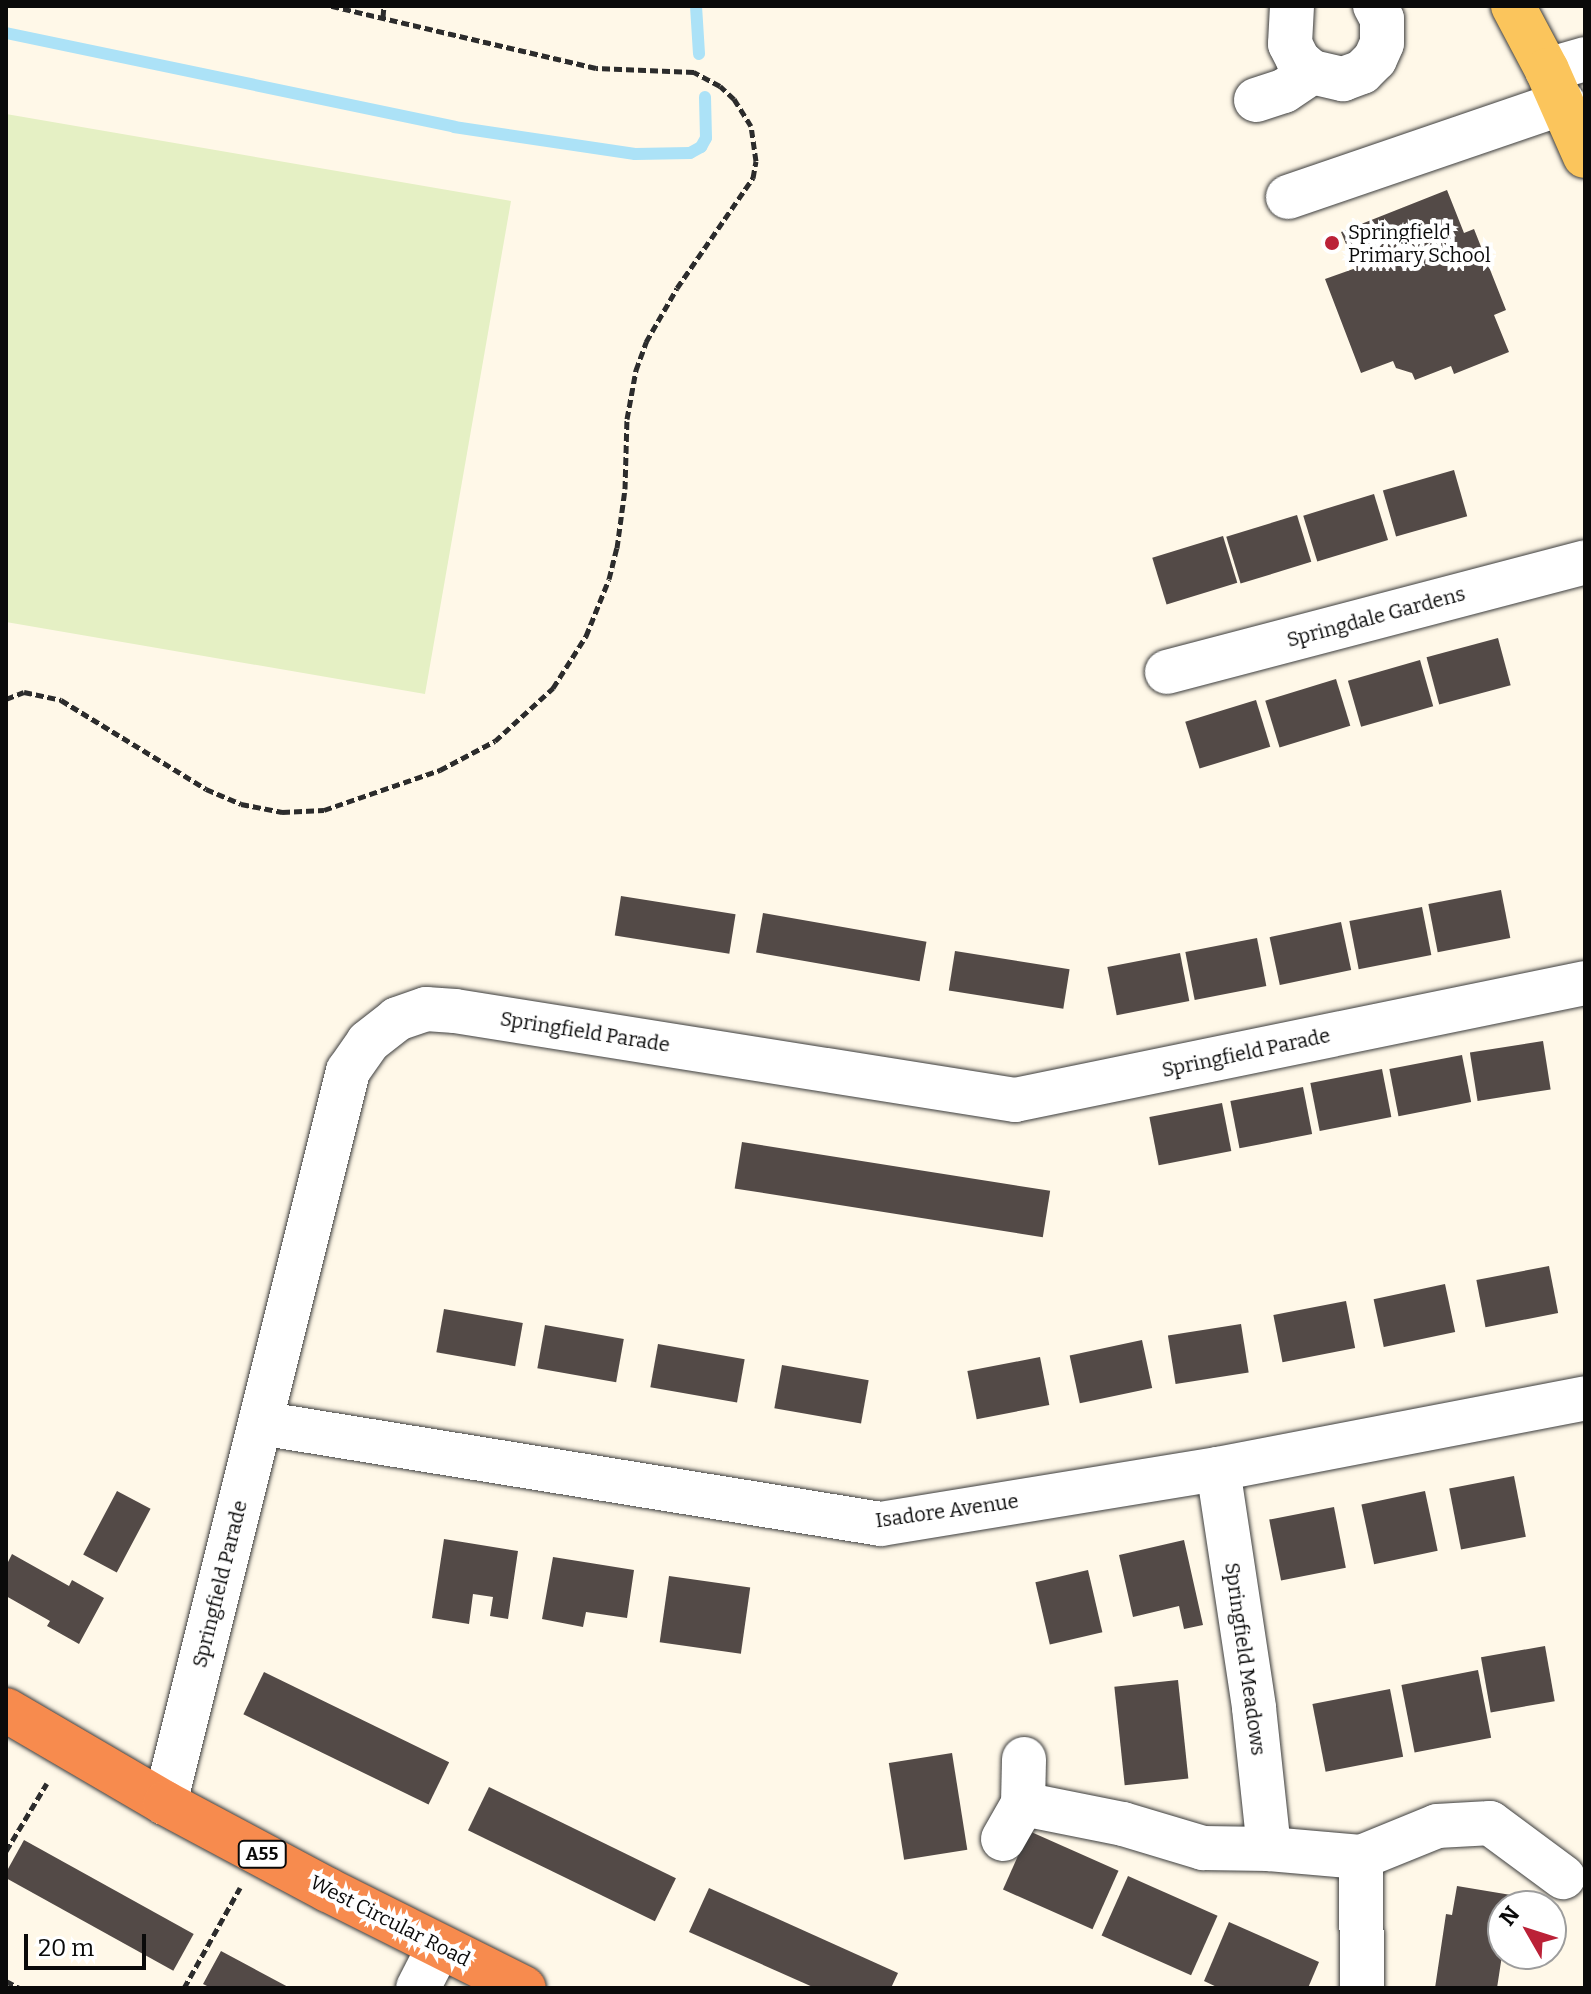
<!DOCTYPE html>
<html>
<head>
<meta charset="utf-8">
<style>
  body { margin:0 }
  #map { position:relative; width:1591px; height:1994px; overflow:hidden; background:#fff8e8; font-family:Bitter,serif }
  div>[style] { position:absolute }
  .pitch>* { inset:0; background:#e5f0c4 }
  .stream>* { height:12px; margin:-6px; padding:0 6px; transform-origin:6px; border-radius:6px; background:#ace2f7 }
  .building>* { inset:0; background:#534a47; transform-origin:0 0 }
  .path>* { height:5px; margin-top:-2.5px; transform-origin:0; background:repeating-linear-gradient(90deg,#2c2c2c 0 8px,transparent 0 12px) }
  .roads { filter:drop-shadow(0 0 2px #3d3d3d) drop-shadow(0 0 2px #3d3d3d) }
  .minor>* { height:44px; margin:-22px; padding:0 22px; transform-origin:22px; border-radius:22px; background:#fff }
  .major>* { height:44px; margin:-22px; padding:0 22px; transform-origin:22px; border-radius:22px; background:#fbc55c }
  .highway>* { height:44px; margin:-22px; padding:0 22px; transform-origin:22px; border-radius:22px; background:#f78b4e }
  .dots>* { width:22px; height:22px; translate:-50% -50%; box-sizing:border-box; border:4px solid #fff; border-radius:50% }
  span { translate:-50% -50%; white-space:nowrap; text-align:center; line-height:1.15; -webkit-text-stroke:8px #fff; paint-order:stroke }
  .shield-label span { padding:2px 6px; background:#fff; border:2px solid; border-radius:6px; -webkit-text-stroke-width:0 }
  .shield-label { font-size:18px; color:#0a0a0a; font-weight:700 }
  .poi-label { font-size:20px; color:#0a0a0a }
  .left { translate:0 -50%; text-align:left }
  .street-label { font-size:20px; color:#0a0a0a }
  .frame { position:absolute; inset:0; border:8px solid #0a0a0a; pointer-events:none }
  .north { position:absolute; left:1487px; top:1890px; width:80px; height:80px; box-sizing:border-box; background:#fff; border:2px solid #9d9d9d; border-radius:50%; rotate:309deg; font-size:22px; font-weight:700; line-height:32px; text-align:center; color:#0a0a0a }
  .north::after { content:''; display:block; margin:auto; width:28px; height:36px; background:#bb2137; clip-path:polygon(50% 0,100% 100%,50% 72%,0 100%) }
  .scale { position:absolute; left:24px; top:1934px; width:122px; height:36px; box-sizing:border-box; border:4px solid #0a0a0a; border-top:0; padding-left:10px; font-size:24px; line-height:28px; white-space:nowrap; color:#0a0a0a; -webkit-text-stroke:6px #fff; paint-order:stroke }
</style>
</head>
<body>
<div id="map">
  <div class="pitch">
    <div style="clip-path:polygon(6px 114px,511px 201px,425px 694px,6px 622px)"></div>
  </div>
  <div class="stream">
    <div style="left:696px;top:6px;width:48px;rotate:86.4deg"></div>
    <div style="left:6px;top:33px;width:458px;rotate:11.8deg"></div>
    <div style="left:454px;top:127px;width:183px;rotate:8.5deg"></div>
    <div style="left:635px;top:154px;width:55px;rotate:-1deg"></div>
    <div style="left:690px;top:153px;width:13px;rotate:-29deg"></div>
    <div style="left:701px;top:147px;width:10px;rotate:-61deg"></div>
    <div style="left:706px;top:138px;width:41px;rotate:-91.4deg"></div>
  </div>
  <div class="building">
    <div style="clip-path:polygon(1447px 190px,1464px 233px,1474px 229px,1506px 310px,1494px 315px,1509px 352px,1454px 374px,1451px 366px,1415px 380px,1412px 373px,1396px 368px,1393px 361px,1361px 373px,1325px 279px,1356px 268px,1341px 232px)"></div>
    <div style="left:1454px;top:470px;width:48px;height:74px;rotate:74deg"></div>
    <div style="left:1374px;top:494px;width:48px;height:74px;rotate:73deg"></div>
    <div style="left:1297px;top:515px;width:49px;height:74px;rotate:73deg"></div>
    <div style="left:1223px;top:536px;width:49px;height:74px;rotate:73deg"></div>
    <div style="left:1498px;top:638px;width:49px;height:74px;rotate:75deg"></div>
    <div style="left:1420px;top:660px;width:48px;height:75px;rotate:74deg"></div>
    <div style="left:1336px;top:679px;width:49px;height:74px;rotate:73deg"></div>
    <div style="left:1256px;top:700px;width:49px;height:74px;rotate:73deg"></div>
    <div style="left:1501px;top:890px;width:49px;height:74px;rotate:79deg"></div>
    <div style="left:621px;top:896px;width:116px;height:40px;rotate:9deg"></div>
    <div style="left:1422px;top:907px;width:49px;height:74px;rotate:79deg"></div>
    <div style="left:763px;top:913px;width:166px;height:40px;rotate:10deg"></div>
    <div style="left:1341px;top:922px;width:49px;height:73px;rotate:78deg"></div>
    <div style="left:1257px;top:938px;width:49px;height:73px;rotate:79deg"></div>
    <div style="left:955px;top:951px;width:116px;height:40px;rotate:9deg"></div>
    <div style="left:1180px;top:953px;width:49px;height:74px;rotate:79deg"></div>
    <div style="left:1543px;top:1041px;width:49px;height:74px;rotate:81deg"></div>
    <div style="left:1462px;top:1055px;width:48px;height:74px;rotate:79deg"></div>
    <div style="left:1382px;top:1069px;width:49px;height:73px;rotate:79deg"></div>
    <div style="left:1303px;top:1087px;width:48px;height:74px;rotate:79deg"></div>
    <div style="left:1222px;top:1103px;width:49px;height:74px;rotate:79deg"></div>
    <div style="left:742px;top:1142px;width:312px;height:47px;rotate:9deg"></div>
    <div style="left:1549px;top:1266px;width:48px;height:74px;rotate:79deg"></div>
    <div style="left:1445px;top:1284px;width:49px;height:73px;rotate:78deg"></div>
    <div style="left:1346px;top:1301px;width:48px;height:74px;rotate:79deg"></div>
    <div style="left:444px;top:1309px;width:80px;height:44px;rotate:10deg"></div>
    <div style="left:1241px;top:1324px;width:49px;height:74px;rotate:81deg"></div>
    <div style="left:545px;top:1325px;width:80px;height:44px;rotate:10deg"></div>
    <div style="left:1142px;top:1340px;width:49px;height:74px;rotate:78deg"></div>
    <div style="left:658px;top:1344px;width:88px;height:44px;rotate:10deg"></div>
    <div style="left:1040px;top:1357px;width:49px;height:74px;rotate:79deg"></div>
    <div style="left:782px;top:1365px;width:88px;height:44px;rotate:10deg"></div>
    <div style="left:1514px;top:1476px;width:62px;height:66px;rotate:79deg"></div>
    <div style="left:117px;top:1491px;width:38px;height:72px;rotate:28deg"></div>
    <div style="left:1425px;top:1491px;width:61px;height:65px;rotate:78deg"></div>
    <div style="left:1334px;top:1507px;width:62px;height:66px;rotate:79deg"></div>
    <div style="clip-path:polygon(444px 1539px,518px 1551px,508px 1619px,490px 1616px,493px 1597px,473px 1594px,469px 1624px,432px 1618px)"></div>
    <div style="clip-path:polygon(1184px 1540px,1203px 1625px,1184px 1629px,1179px 1606px,1133px 1617px,1119px 1555px)"></div>
    <div style="clip-path:polygon(12px 1554px,69px 1586px,72px 1580px,104px 1598px,79px 1644px,47px 1626px,50px 1621px,6px 1596px,6px 1566px)"></div>
    <div style="clip-path:polygon(553px 1557px,634px 1570px,627px 1618px,586px 1612px,583px 1627px,542px 1619px)"></div>
    <div style="left:1088px;top:1570px;width:64px;height:54px;rotate:77deg"></div>
    <div style="left:669px;top:1576px;width:82px;height:67px;rotate:8deg"></div>
    <div style="left:1545px;top:1646px;width:56px;height:65px;rotate:80deg"></div>
    <div style="left:1478px;top:1670px;width:69px;height:78px;rotate:79deg"></div>
    <div style="left:264px;top:1672px;width:206px;height:47px;rotate:26deg"></div>
    <div style="left:1178px;top:1680px;width:99px;height:64px;rotate:84deg"></div>
    <div style="left:1390px;top:1689px;width:69px;height:79px;rotate:79deg"></div>
    <div style="left:952px;top:1753px;width:98px;height:64px;rotate:81deg"></div>
    <div style="left:489px;top:1787px;width:208px;height:48px;rotate:26deg"></div>
    <div style="left:1029px;top:1831px;width:98px;height:64px;rotate:24deg"></div>
    <div style="left:24px;top:1840px;width:194px;height:42px;rotate:29deg"></div>
    <div style="left:1128px;top:1876px;width:98px;height:65px;rotate:24deg"></div>
    <div style="clip-path:polygon(1457px 1886px,1517px 1896px,1515px 1906px,1503px 1906px,1503px 1949px,1497px 1988px,1435px 1988px,1446px 1914px,1452px 1915px)"></div>
    <div style="clip-path:polygon(709px 1888px,898px 1973px,891px 1988px,815px 1988px,689px 1932px)"></div>
    <div style="clip-path:polygon(1229px 1922px,1319px 1962px,1308px 1988px,1219px 1988px,1204px 1981px)"></div>
    <div style="clip-path:polygon(221px 1951px,260px 1972px,290px 1988px,211px 1988px,203px 1984px)"></div>
  </div>
  <div class="path">
    <div style="left:383px;top:17px;width:11px;rotate:-85deg"></div>
    <div style="left:6px;top:699px;width:19px;rotate:-21deg"></div>
    <div style="left:24px;top:692px;width:38px;rotate:12deg"></div>
    <div style="left:61px;top:700px;width:170px;rotate:31.5deg"></div>
    <div style="left:206px;top:789px;width:38px;rotate:23deg"></div>
    <div style="left:241px;top:804px;width:42px;rotate:11deg"></div>
    <div style="left:282px;top:812px;width:42px;rotate:-2.7deg"></div>
    <div style="left:324px;top:810px;width:123px;rotate:-19deg"></div>
    <div style="left:440px;top:770px;width:62px;rotate:-27.8deg"></div>
    <div style="left:495px;top:741px;width:79px;rotate:-42.4deg"></div>
    <div style="left:553px;top:688px;width:62px;rotate:-57.6deg"></div>
    <div style="left:586px;top:636px;width:61px;rotate:-68deg"></div>
    <div style="left:609px;top:579px;width:32px;rotate:-76deg"></div>
    <div style="left:617px;top:548px;width:60px;rotate:-82.3deg"></div>
    <div style="left:625px;top:489px;width:70px;rotate:-88.4deg"></div>
    <div style="left:627px;top:419px;width:50px;rotate:-79.6deg"></div>
    <div style="left:636px;top:370px;width:30px;rotate:-70deg"></div>
    <div style="left:646px;top:342px;width:62px;rotate:-60.1deg"></div>
    <div style="left:677px;top:288px;width:134px;rotate:-55.4deg"></div>
    <div style="left:753px;top:178px;width:17px;rotate:-80deg"></div>
    <div style="left:756px;top:161px;width:35px;rotate:-98deg"></div>
    <div style="left:751px;top:126px;width:32px;rotate:-122deg"></div>
    <div style="left:734px;top:99px;width:19px;rotate:-137deg"></div>
    <div style="left:720px;top:86px;width:30px;rotate:-152deg"></div>
    <div style="left:694px;top:72px;width:98px;rotate:-177.7deg"></div>
    <div style="left:596px;top:68px;width:272px;rotate:-166.8deg"></div>
    <div style="left:6px;top:1851px;width:79px;rotate:-58.9deg"></div>
    <div style="left:6px;top:1981px;width:15px;rotate:28deg"></div>
    <div style="left:184px;top:1988px;width:115px;rotate:-60.8deg"></div>
  </div>
  <div class="roads">
    <div class="minor">
      <div style="left:1292px;top:6px;width:38px;rotate:93deg"></div>
      <div style="left:1290px;top:44px;width:18px;rotate:63deg"></div>
      <div style="left:1298px;top:60px;width:18px;rotate:41deg"></div>
      <div style="left:1312px;top:72px;width:32px;rotate:13deg"></div>
      <div style="left:1343px;top:79px;width:20px;rotate:-20deg"></div>
      <div style="left:1362px;top:72px;width:18px;rotate:-45deg"></div>
      <div style="left:1375px;top:59px;width:17px;rotate:-66deg"></div>
      <div style="left:1382px;top:43px;width:24px;rotate:-90deg"></div>
      <div style="left:1382px;top:19px;width:15px;rotate:-118deg"></div>
      <div style="left:1547px;top:70px;width:40px;rotate:-16deg"></div>
      <div style="left:1256px;top:100px;width:29px;rotate:-18deg"></div>
      <div style="left:1284px;top:91px;width:34px;rotate:-34deg"></div>
      <div style="left:1288px;top:197px;width:291px;rotate:-18.9deg"></div>
      <div style="left:1167px;top:672px;width:432px;rotate:-14.7deg"></div>
      <div style="left:260px;top:1423px;width:629px;rotate:9.24deg"></div>
      <div style="left:881px;top:1524px;width:341px;rotate:-9.3deg"></div>
      <div style="left:1218px;top:1469px;width:374px;rotate:-10.9deg"></div>
      <div style="left:1218px;top:1469px;width:242px;rotate:81.4deg"></div>
      <div style="left:1254px;top:1708px;width:142px;rotate:83.9deg"></div>
      <div style="left:165px;top:1803px;width:755px;rotate:-75.96deg"></div>
      <div style="left:348px;top:1071px;width:35px;rotate:-55deg"></div>
      <div style="left:368px;top:1042px;width:37px;rotate:-38deg"></div>
      <div style="left:397px;top:1019px;width:31px;rotate:-19deg"></div>
      <div style="left:426px;top:1009px;width:29px;rotate:4deg"></div>
      <div style="left:455px;top:1011px;width:567px;rotate:9.03deg"></div>
      <div style="left:1015px;top:1100px;width:582px;rotate:-11.6deg"></div>
      <div style="left:1023px;top:1804px;width:102px;rotate:11.3deg"></div>
      <div style="left:1123px;top:1824px;width:84px;rotate:16.7deg"></div>
      <div style="left:1203px;top:1848px;width:66px;rotate:0.9deg"></div>
      <div style="left:1269px;top:1849px;width:92px;rotate:5deg"></div>
      <div style="left:1361px;top:1857px;width:82px;rotate:-22.2deg"></div>
      <div style="left:1437px;top:1826px;width:53px;rotate:-3.2deg"></div>
      <div style="left:1490px;top:1823px;width:91px;rotate:36.5deg"></div>
      <div style="left:1003px;top:1839px;width:40px;rotate:-60.3deg"></div>
      <div style="left:1023px;top:1804px;width:45px;rotate:-88.7deg"></div>
      <div style="left:1361px;top:1857px;width:131px;rotate:89.6deg"></div>
      <div style="left:418px;top:1988px;width:46px;rotate:-62.9deg"></div>
    </div>
    <div class="major">
      <div style="left:1513px;top:6px;width:72px;rotate:62deg"></div>
      <div style="left:1547px;top:70px;width:94px;rotate:66.2deg"></div>
    </div>
    <div class="highway">
      <div style="left:6px;top:1710px;width:184px;rotate:30.3deg"></div>
      <div style="left:165px;top:1803px;width:185px;rotate:28.1deg"></div>
      <div style="left:328px;top:1890px;width:219px;rotate:26.6deg"></div>
    </div>
  </div>
  <div class="dots">
    <div style="left:1332px;top:243px;background:#bb2137"></div>
  </div>
  <div class="shield-label">
    <span style="left:262px;top:1854px">A55</span>
  </div>
  <div class="poi-label">
    <span class="left" style="left:1348px;top:244px">Springfield<br>Primary School</span>
  </div>
  <div class="street-label">
    <span style="left:1376px;top:617px;rotate:-15deg">Springdale Gardens</span>
    <span style="left:585px;top:1032px;rotate:9deg">Springfield Parade</span>
    <span style="left:1246px;top:1053px;rotate:-12deg">Springfield Parade</span>
    <span style="left:947px;top:1511px;rotate:-8deg">Isadore Avenue</span>
    <span style="left:220px;top:1584px;rotate:-76deg">Springfield Parade</span>
    <span style="left:1245px;top:1659px;rotate:82deg">Springfield Meadows</span>
    <span style="left:390px;top:1921px;rotate:27deg">West Circular Road</span>
  </div>
  <div class="frame"></div>
  <div class="north">N</div>
  <div class="scale">20 m</div>
</div>
</body>
</html>
